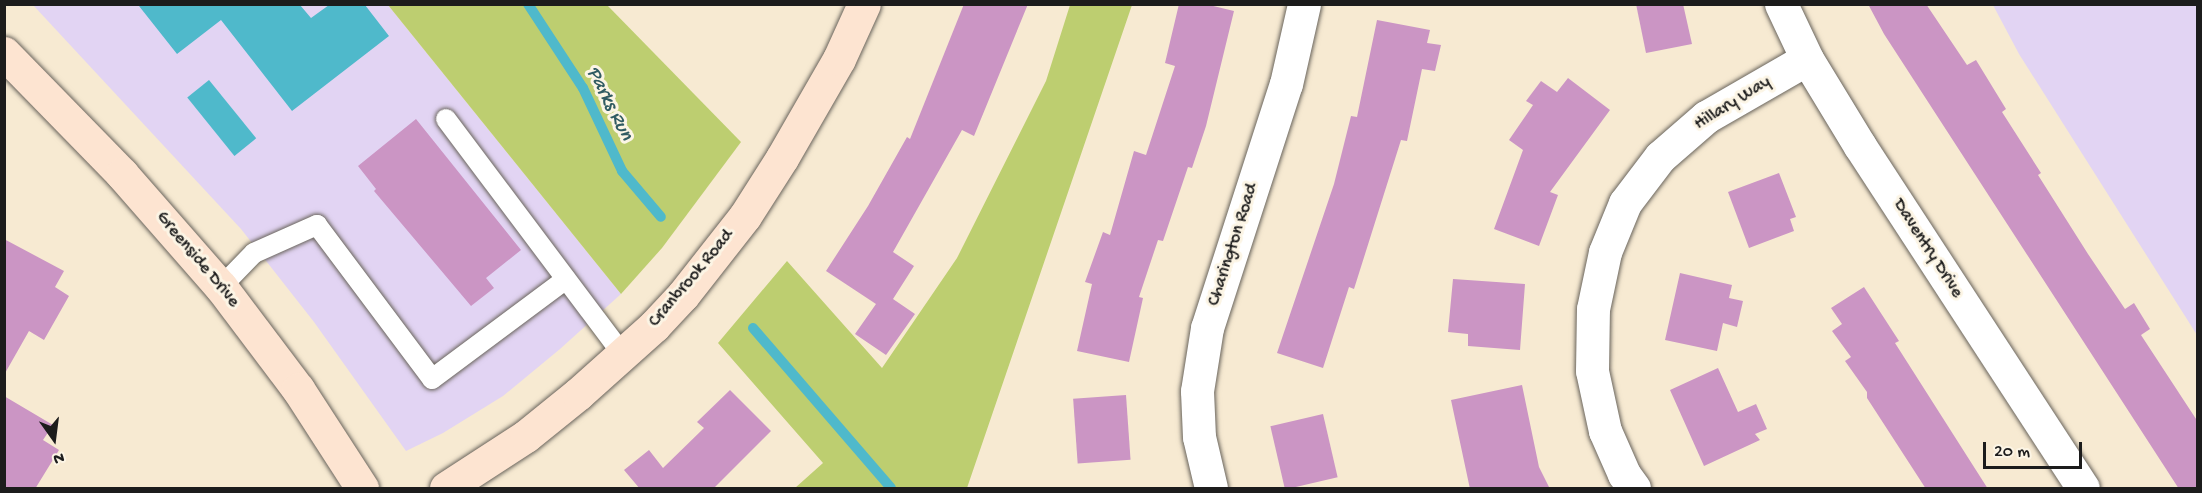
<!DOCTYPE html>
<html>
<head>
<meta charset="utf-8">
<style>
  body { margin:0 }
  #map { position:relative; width:2202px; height:493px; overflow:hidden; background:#f7ead2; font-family:"Gochi Hand",sans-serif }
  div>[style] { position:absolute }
  .built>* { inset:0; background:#e2d4f3 }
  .green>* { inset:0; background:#bdce70 }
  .water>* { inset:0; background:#4fb9cb; transform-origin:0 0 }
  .stream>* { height:10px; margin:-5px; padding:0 5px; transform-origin:5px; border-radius:5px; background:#4fb9cb }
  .building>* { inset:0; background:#cb95c4; transform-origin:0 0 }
  .roads { filter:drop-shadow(0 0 2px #69645c) drop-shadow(0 0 2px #69645c) }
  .lane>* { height:20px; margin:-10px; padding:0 10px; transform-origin:10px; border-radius:10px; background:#fff }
  .street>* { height:33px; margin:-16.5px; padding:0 16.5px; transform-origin:16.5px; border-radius:16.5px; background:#fff }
  .secondary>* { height:33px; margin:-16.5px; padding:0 16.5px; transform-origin:16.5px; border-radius:16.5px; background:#fde4d1 }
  span { translate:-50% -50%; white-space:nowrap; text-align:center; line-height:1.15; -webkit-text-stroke:6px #fcf5e5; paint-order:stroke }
  .street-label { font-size:18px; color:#1c1c1c }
  .water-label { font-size:20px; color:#305b62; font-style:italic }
  .frame { position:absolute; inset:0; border:6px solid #1c1c1c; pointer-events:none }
  .north { position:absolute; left:24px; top:409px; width:60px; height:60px; -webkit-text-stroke:4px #fcf5e5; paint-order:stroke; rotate:166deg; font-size:16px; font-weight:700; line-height:24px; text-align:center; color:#1c1c1c }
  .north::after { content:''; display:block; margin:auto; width:21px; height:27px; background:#1c1c1c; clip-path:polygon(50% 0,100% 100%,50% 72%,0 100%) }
  .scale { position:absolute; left:1983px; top:442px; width:99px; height:27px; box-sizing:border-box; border:3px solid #1c1c1c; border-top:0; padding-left:8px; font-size:18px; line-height:21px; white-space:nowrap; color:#1c1c1c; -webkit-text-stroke:4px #fcf5e5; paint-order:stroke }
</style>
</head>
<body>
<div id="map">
  <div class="built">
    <div style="clip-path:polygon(33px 5px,388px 5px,621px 294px,560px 349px,503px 396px,443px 433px,406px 451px,314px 322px,241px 229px)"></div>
    <div style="clip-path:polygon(1993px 5px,2197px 5px,2197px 335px,2019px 54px)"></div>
  </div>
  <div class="green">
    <div style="clip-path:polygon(388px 5px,607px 5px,741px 142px,662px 248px,621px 294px)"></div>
    <div style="clip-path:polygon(1070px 5px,1132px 5px,967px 488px,795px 488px,823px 463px,718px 343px,787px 261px,882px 368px,957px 258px,1046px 81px)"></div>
  </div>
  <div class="water">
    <div style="clip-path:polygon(141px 5px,300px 5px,311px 18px,329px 5px,365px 5px,389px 36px,292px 111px,221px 20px,177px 54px,139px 6px)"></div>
    <div style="left:209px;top:80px;width:75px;height:28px;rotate:51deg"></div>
  </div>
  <div class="stream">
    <div style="left:528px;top:4px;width:100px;rotate:56.8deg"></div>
    <div style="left:583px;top:88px;width:92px;rotate:64.8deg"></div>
    <div style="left:622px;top:171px;width:60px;rotate:49.7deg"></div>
    <div style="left:753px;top:328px;width:211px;rotate:49.2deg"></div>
  </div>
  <div class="building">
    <div style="clip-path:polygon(964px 4px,1028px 4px,974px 136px,962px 130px,893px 252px,914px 266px,893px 299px,915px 314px,886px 355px,855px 334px,876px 304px,826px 271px,868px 206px,907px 137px,910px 139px)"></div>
    <div style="clip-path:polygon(1179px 4px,1205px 4px,1234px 11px,1206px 126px,1192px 168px,1188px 167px,1163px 241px,1158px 240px,1139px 297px,1143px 298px,1129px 362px,1077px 351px,1092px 284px,1085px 282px,1103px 232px,1110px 235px,1134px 151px,1146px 155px,1175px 66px,1165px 63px)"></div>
    <div style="clip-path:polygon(1636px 4px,1683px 4px,1692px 44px,1646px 53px)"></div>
    <div style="clip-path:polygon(1868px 4px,1926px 4px,1967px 65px,1976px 60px,2006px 109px,2002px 112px,2041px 173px,2038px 175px,2088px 254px,2125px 309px,2134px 303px,2150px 329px,2141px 335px,2198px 422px,2198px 489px,2179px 489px,1884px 34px)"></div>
    <div style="clip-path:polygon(1377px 20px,1430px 30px,1427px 43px,1441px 45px,1435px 71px,1422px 69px,1407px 141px,1401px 140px,1354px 289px,1349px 287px,1323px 368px,1277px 353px,1334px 184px,1351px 116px,1357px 117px)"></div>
    <div style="clip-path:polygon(1568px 78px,1610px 110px,1550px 192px,1558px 195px,1539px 246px,1494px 229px,1523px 150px,1509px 140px,1533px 105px,1526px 101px,1541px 81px,1557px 92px)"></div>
    <div style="clip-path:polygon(416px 119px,521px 250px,486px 278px,494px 288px,471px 306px,374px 191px,376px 189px,358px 166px)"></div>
    <div style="clip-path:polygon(1779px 173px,1796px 217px,1790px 219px,1794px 231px,1749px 248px,1728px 192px)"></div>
    <div style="clip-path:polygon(4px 239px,64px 271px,55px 287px,69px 296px,44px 340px,29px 331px,4px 375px)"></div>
    <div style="clip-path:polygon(1680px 273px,1732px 285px,1729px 298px,1743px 301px,1737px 327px,1723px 323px,1717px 351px,1665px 340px)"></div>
    <div style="clip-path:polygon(1453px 279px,1525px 284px,1520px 350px,1468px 346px,1468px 334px,1448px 332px)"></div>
    <div style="clip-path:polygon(1864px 287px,1899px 341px,1895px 343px,1988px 489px,1926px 489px,1867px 398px,1867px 392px,1845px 361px,1851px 357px,1832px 331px,1842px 324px,1831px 308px)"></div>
    <div style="clip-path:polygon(1718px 368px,1738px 412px,1756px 404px,1767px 429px,1755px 434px,1760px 440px,1704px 466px,1670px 390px)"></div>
    <div style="clip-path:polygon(1522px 385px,1539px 467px,1550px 489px,1470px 489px,1451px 400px)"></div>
    <div style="clip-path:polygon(730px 390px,771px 431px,713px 489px,640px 489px,624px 470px,649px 450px,663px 468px,704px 428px,697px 422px)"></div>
    <div style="left:1126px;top:395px;width:65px;height:53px;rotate:86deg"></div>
    <div style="clip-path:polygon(4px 396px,53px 425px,43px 440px,59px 450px,35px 489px,4px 489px)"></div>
    <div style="left:1323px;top:414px;width:65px;height:54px;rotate:77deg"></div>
  </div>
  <div class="roads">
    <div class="lane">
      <div style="left:446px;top:119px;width:295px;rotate:53.1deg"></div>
      <div style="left:221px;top:287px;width:47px;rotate:-45.9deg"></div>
      <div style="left:254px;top:253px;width:69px;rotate:-24deg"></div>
      <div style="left:317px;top:225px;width:192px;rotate:53.2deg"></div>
      <div style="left:432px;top:379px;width:167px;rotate:-36.7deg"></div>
    </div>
    <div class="street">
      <div style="left:1781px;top:4px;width:61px;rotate:64.7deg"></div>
      <div style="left:1807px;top:59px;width:102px;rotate:58.7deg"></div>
      <div style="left:1860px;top:146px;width:408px;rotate:56.9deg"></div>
      <div style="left:1211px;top:488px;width:52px;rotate:-103.2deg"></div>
      <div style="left:1199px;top:437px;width:46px;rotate:-92.5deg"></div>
      <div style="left:1197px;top:391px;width:64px;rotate:-81deg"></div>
      <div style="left:1207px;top:328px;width:256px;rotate:-72.1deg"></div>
      <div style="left:1286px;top:84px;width:82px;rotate:-77.3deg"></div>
      <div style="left:1634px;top:488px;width:17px;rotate:-126deg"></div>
      <div style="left:1624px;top:474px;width:47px;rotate:-113.8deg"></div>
      <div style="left:1605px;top:431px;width:61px;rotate:-102.2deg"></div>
      <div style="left:1592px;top:371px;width:62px;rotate:-89.1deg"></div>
      <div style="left:1593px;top:309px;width:58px;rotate:-78.1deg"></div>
      <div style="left:1605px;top:252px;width:53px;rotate:-67.8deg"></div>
      <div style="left:1625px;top:203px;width:58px;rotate:-52.7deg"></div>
      <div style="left:1660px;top:157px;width:61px;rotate:-41deg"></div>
      <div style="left:1706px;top:117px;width:116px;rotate:-29.9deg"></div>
    </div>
    <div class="secondary">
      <div style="left:4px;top:53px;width:169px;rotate:45.7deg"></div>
      <div style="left:122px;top:174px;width:150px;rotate:48.8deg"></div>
      <div style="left:221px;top:287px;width:128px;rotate:53deg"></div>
      <div style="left:298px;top:389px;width:118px;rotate:57.1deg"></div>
      <div style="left:446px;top:488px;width:95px;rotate:-33deg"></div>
      <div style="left:526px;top:436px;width:67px;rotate:-38.9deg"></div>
      <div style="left:578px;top:394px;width:102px;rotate:-41.8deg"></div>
      <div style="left:654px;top:326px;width:42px;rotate:-46.9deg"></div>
      <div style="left:683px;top:295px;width:100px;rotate:-51.9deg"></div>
      <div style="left:745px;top:216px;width:69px;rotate:-57.5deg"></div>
      <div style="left:782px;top:158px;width:114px;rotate:-60.1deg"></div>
      <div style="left:839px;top:59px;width:60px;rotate:-65.6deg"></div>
    </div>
  </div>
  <div class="street-label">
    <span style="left:1733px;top:104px;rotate:-32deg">Hillary Way</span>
    <span style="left:1234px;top:245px;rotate:-72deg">Charington Road</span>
    <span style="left:1927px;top:249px;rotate:57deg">Daventry Drive</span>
    <span style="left:197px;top:260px;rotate:50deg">Greenside Drive</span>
    <span style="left:692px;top:279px;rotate:-50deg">Cranbrook Road</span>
  </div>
  <div class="water-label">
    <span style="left:609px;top:104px;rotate:63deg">Parks Run</span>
  </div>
  <div class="frame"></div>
  <div class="north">N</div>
  <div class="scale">20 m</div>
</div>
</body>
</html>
